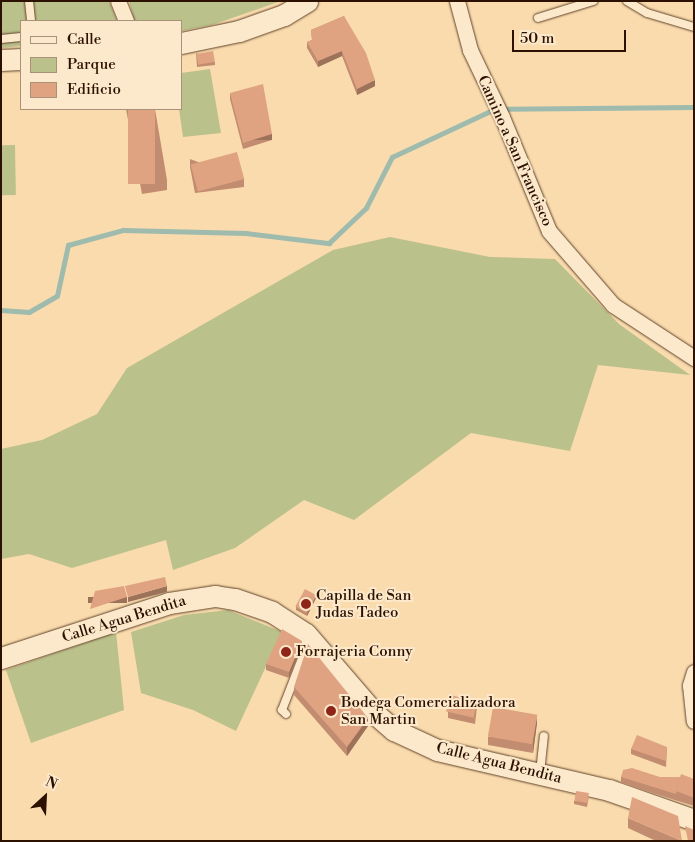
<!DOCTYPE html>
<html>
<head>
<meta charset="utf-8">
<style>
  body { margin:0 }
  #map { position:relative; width:695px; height:842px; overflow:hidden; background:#fadbad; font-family:"Libre Bodoni",serif }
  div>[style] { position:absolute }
  .green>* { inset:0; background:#bbc18b; transform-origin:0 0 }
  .stream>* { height:4.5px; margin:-2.25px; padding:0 2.25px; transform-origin:2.25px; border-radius:2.25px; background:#9ebbad }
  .roads { filter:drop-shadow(0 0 1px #60432b) drop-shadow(0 0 1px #60432b) }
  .service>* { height:8px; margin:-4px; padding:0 4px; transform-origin:4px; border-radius:4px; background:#fce8ca }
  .minor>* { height:15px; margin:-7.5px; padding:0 7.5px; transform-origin:7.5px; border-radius:7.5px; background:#fce8ca }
  .secondary>* { height:21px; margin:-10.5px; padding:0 10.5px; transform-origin:10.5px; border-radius:10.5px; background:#fce8ca }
  .wall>* { inset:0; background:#c18c6f }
  .shaded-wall>* { inset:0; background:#9d725a; transform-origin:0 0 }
  .building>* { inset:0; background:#e0a381; transform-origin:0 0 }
  .dots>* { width:14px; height:14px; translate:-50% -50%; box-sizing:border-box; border:2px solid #fce8ca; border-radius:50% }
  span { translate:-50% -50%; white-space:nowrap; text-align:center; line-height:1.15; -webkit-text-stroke:4px #fce8ca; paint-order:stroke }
  .street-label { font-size:15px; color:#2c1000 }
  .poi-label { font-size:15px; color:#2c1000 }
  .left { translate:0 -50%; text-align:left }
  .frame { position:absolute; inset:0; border:2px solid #2c1000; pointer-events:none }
  .legend { position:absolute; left:20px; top:20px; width:162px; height:90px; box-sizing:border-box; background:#fce8ca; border:1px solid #a99279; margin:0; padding:6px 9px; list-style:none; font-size:15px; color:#2c1000 }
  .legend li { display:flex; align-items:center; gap:10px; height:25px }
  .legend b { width:25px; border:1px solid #a99279 }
  .north { position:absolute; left:20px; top:772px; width:50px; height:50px; -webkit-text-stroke:4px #fce8ca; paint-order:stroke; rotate:25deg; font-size:14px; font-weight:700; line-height:20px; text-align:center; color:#2c1000 }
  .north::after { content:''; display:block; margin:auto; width:18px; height:22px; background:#2c1000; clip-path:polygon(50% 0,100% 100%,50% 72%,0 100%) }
  .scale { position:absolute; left:512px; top:30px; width:114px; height:22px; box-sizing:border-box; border:2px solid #2c1000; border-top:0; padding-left:6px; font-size:15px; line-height:18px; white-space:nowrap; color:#2c1000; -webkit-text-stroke:4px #fce8ca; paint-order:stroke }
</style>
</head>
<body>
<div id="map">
  <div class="green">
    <div style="clip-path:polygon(1px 1px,109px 1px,117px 21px,21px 21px,21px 46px,1px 48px)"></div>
    <div style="clip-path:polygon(129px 1px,281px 1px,212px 25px,181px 31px,181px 21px,134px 21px)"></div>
    <div style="clip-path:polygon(210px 69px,221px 133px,183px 137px,179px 109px,181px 109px,181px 73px)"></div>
    <div style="left:15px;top:145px;width:50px;height:14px;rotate:89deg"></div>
    <div style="clip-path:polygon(390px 237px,490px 257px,555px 259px,619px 324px,690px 375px,598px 365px,570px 451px,471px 433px,354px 520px,304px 500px,235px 548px,173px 570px,166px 540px,72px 568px,29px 554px,1px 559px,1px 449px,42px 440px,97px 414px,127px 368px,333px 250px)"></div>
    <div style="clip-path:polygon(228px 610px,282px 632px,236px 731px,193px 710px,141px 693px,131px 632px,184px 615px)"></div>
    <div style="clip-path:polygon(116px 632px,124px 710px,31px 743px,6px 670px)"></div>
  </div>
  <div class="stream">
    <div style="left:1px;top:310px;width:28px;rotate:4deg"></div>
    <div style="left:29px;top:312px;width:32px;rotate:-30deg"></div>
    <div style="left:57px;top:296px;width:52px;rotate:-77.8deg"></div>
    <div style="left:68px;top:245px;width:57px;rotate:-15.3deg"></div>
    <div style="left:123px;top:230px;width:123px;rotate:1.4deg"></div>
    <div style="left:246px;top:233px;width:84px;rotate:6.9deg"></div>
    <div style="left:329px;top:243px;width:51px;rotate:-43.4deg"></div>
    <div style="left:366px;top:208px;width:57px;rotate:-63deg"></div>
    <div style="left:392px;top:157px;width:114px;rotate:-25deg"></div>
    <div style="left:495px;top:109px;width:199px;rotate:-0.6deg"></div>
  </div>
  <div class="roads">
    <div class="service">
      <div style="left:29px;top:1px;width:20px;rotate:84deg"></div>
      <div style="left:627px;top:1px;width:23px;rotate:31deg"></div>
      <div style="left:647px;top:13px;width:49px;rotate:16.6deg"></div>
      <div style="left:538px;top:18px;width:58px;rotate:-17.2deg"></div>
      <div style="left:1px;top:39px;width:20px;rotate:-6deg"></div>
      <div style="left:286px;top:714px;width:6px;rotate:-135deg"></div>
      <div style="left:282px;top:710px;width:66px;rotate:-68.8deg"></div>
      <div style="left:540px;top:773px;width:37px;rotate:-84deg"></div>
    </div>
    <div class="minor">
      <div style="left:118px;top:1px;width:22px;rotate:68deg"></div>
      <div style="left:457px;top:1px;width:51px;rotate:75.1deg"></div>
      <div style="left:470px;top:50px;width:74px;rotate:64.5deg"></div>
      <div style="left:502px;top:117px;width:123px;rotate:67.6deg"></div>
      <div style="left:549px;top:231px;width:98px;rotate:49.1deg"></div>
      <div style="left:613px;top:305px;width:97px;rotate:33.2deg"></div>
      <div style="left:694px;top:672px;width:14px;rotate:107deg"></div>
      <div style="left:690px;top:685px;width:36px;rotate:84deg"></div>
    </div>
    <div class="secondary">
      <div style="left:181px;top:43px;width:59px;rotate:-11.7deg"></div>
      <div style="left:239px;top:31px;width:48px;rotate:-19.6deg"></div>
      <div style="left:284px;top:15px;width:27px;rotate:-31deg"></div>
      <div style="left:1px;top:60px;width:20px;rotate:-3deg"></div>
      <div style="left:1px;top:658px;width:177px;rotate:-18.1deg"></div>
      <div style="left:169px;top:603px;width:47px;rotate:-8.7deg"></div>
      <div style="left:215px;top:596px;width:20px;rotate:9deg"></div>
      <div style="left:235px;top:599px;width:39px;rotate:19deg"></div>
      <div style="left:272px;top:612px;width:40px;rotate:32.9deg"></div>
      <div style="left:306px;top:634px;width:103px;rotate:49.3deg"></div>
      <div style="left:373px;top:712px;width:28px;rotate:41deg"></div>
      <div style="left:394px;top:730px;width:47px;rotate:24.9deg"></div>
      <div style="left:437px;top:750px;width:177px;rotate:13.1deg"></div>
      <div style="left:609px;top:790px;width:90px;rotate:19.4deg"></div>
    </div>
  </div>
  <div class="wall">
    <div style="clip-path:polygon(344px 16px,375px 86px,357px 95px,342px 56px,318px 67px,307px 48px,307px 42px,312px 40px,311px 30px)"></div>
    <div style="clip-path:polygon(196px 53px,215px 62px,215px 65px,197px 67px)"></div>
    <div style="clip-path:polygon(230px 93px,272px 140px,243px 149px,230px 99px)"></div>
    <div style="clip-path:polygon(126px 109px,155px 109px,167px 180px,167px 190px,142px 194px)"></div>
    <div style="clip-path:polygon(190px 159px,244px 179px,244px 187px,195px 193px,190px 167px)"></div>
    <div style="clip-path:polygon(316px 598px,307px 616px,296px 610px,296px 607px)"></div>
    <div style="clip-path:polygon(302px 647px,289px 678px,266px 670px,266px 664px)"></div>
    <div style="clip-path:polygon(294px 687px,368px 726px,347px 756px,294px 695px)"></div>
    <div style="clip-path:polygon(477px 707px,475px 724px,448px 718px,448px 712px)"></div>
    <div style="clip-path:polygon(537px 723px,533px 753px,488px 745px,488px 737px)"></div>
    <div style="clip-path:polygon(667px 747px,666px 767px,631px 754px,631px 749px)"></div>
    <div style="clip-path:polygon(621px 777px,660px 777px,694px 779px,694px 806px,621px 783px)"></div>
    <div style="clip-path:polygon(589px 796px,587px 807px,574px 804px,574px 801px)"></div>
    <div style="clip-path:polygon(628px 818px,682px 841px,656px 841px,628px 828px)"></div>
  </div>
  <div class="shaded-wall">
    <div style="clip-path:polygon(342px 51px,342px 56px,318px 67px,318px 61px)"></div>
    <div style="clip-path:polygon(375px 80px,375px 86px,357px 95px,357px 89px)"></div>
    <div style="left:272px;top:134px;width:6px;height:30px;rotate:90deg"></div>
    <div style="clip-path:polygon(167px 586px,167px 592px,128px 602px,128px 597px)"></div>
    <div style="clip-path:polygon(316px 595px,316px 598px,307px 616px,307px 613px)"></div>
    <div style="left:127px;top:597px;width:6px;height:39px;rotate:90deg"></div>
    <div style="clip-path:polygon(302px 641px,302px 647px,289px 678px,289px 672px)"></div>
    <div style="clip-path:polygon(537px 715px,537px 723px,533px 753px,533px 744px)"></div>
    <div style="clip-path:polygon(368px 718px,368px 726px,347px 756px,347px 747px)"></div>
  </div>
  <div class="building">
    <div style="clip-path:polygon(344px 16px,366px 53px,375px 80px,357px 89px,342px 51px,318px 61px,307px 42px,312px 40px,311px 30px)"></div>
    <div style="left:213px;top:51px;width:11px;height:17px;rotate:80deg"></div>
    <div style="clip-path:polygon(263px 84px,272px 134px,243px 143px,230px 93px)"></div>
    <div style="left:128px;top:109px;width:27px;height:75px"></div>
    <div style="left:237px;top:152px;width:28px;height:48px;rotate:75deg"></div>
    <div style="clip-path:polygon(165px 577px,167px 586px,128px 597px,125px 586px)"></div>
    <div style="clip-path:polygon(124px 586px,127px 597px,90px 609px,95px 591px)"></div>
    <div style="left:305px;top:589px;width:13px;height:20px;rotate:29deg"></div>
    <div style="clip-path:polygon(282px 629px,302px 641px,289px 672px,266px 664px)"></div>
    <div style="clip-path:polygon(308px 644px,368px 718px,347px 747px,294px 687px)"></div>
    <div style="left:450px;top:695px;width:28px;height:17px;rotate:13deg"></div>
    <div style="left:493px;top:707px;width:45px;height:30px;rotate:10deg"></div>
    <div style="clip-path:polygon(637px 735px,667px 747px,666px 761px,631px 749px)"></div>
    <div style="clip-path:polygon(632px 768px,660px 777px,680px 777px,676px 794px,621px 777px,623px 770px)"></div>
    <div style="clip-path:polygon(681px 774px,694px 779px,694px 798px,676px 791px)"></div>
    <div style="left:576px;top:791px;width:13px;height:10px;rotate:9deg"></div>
    <div style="clip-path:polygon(632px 797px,678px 816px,682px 841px,628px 818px)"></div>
    <div style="clip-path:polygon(685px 826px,694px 830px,694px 841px,688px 841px)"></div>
  </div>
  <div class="dots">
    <div style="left:306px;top:604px;background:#8f2418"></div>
    <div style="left:286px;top:652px;background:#8f2418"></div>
    <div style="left:331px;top:711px;background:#8f2418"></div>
  </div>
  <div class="street-label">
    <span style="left:515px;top:151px;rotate:66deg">Camino a San Francisco</span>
    <span style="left:124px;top:619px;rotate:-17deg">Calle Agua Bendita</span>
    <span style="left:499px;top:763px;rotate:14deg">Calle Agua Bendita</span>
  </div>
  <div class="poi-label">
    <span class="left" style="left:316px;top:604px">Capilla de San<br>Judas Tadeo</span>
    <span class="left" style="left:296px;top:652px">Forrajeria Conny</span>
    <span class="left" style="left:341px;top:711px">Bodega Comercializadora<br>San Martin</span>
  </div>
  <div class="frame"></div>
  <ul class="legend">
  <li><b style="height:6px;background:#fce8ca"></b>Calle</li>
  <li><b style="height:14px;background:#bbc18b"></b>Parque</li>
  <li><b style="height:14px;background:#e0a381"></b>Edificio</li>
  </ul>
  <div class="north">N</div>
  <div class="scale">50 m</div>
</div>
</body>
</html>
